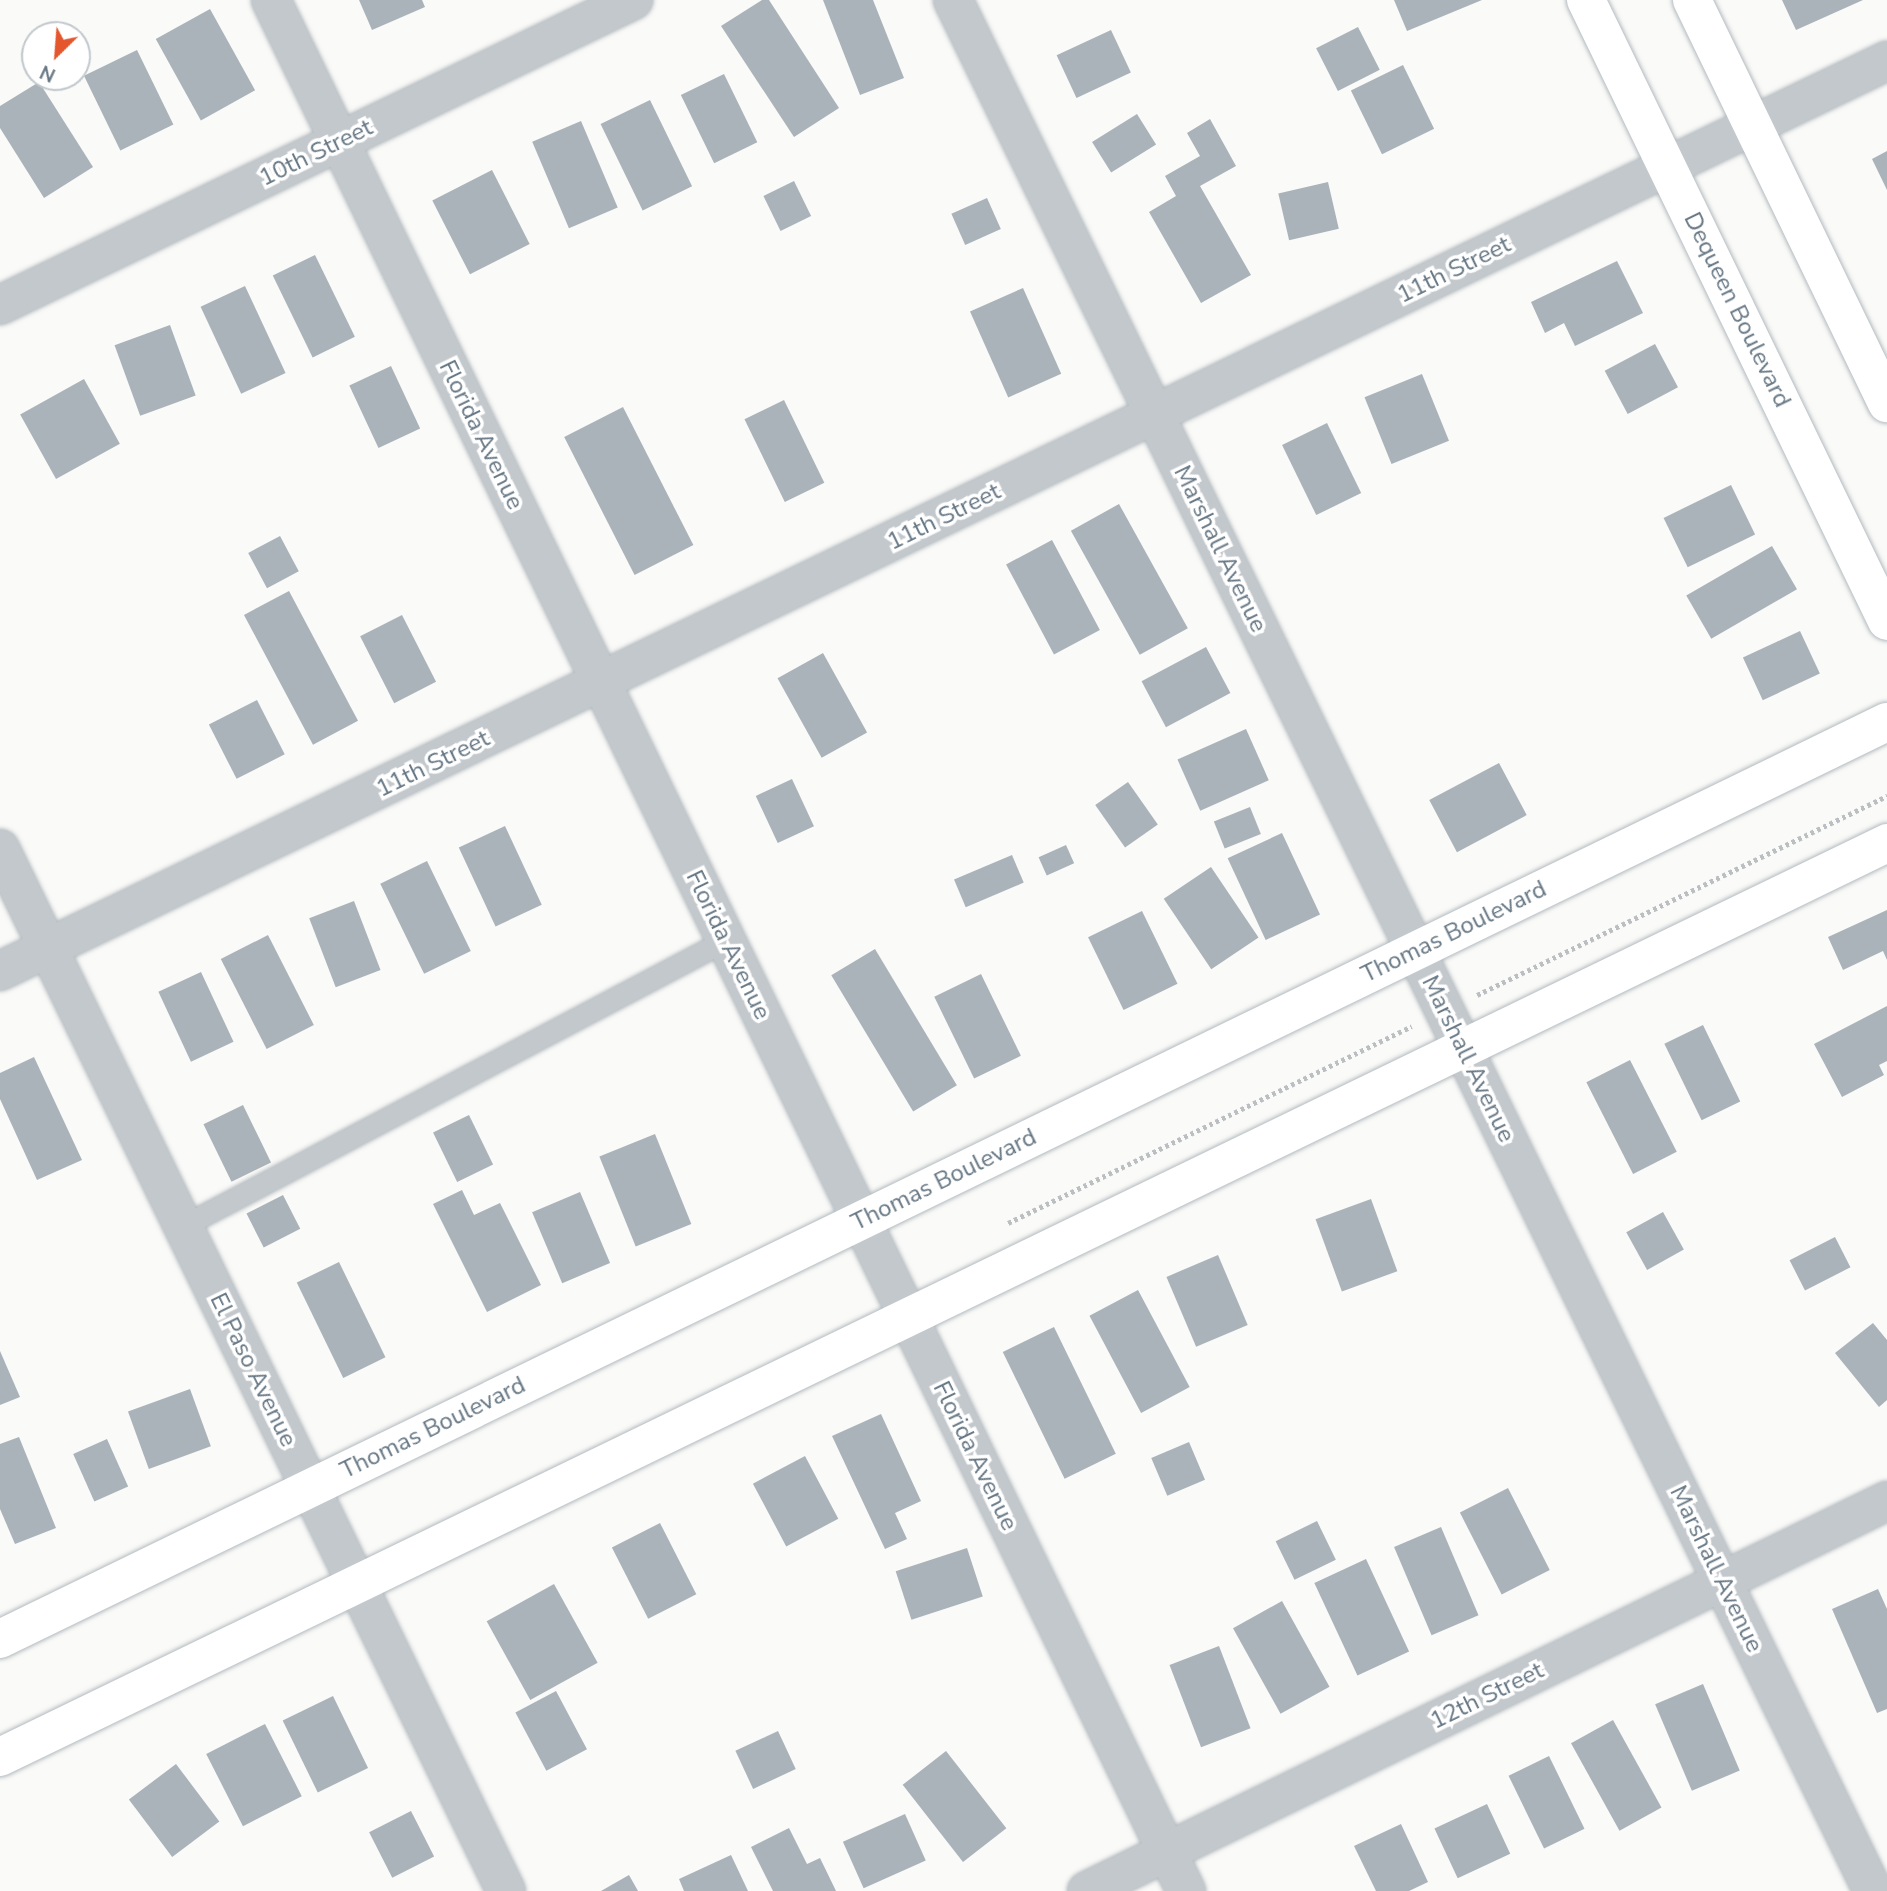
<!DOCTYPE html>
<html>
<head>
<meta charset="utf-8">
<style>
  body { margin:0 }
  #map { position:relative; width:1887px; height:1891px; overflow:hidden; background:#fafaf8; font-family:"Nunito Sans",sans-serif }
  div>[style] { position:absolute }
  .building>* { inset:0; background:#aab3b9; transform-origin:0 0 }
  .path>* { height:4.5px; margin-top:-2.25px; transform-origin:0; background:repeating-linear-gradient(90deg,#bbbfc2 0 3.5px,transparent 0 7px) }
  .roads { filter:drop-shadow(0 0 2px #b3babf) drop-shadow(0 0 2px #b3babf) }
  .lane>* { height:21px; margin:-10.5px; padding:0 10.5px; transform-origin:10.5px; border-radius:10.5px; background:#c3c8cc }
  .street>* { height:38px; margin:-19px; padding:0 19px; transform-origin:19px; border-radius:19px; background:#c3c8cc }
  .secondary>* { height:38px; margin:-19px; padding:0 19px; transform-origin:19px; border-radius:19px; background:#fff }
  span { translate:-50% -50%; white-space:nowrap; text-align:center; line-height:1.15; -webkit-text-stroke:7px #fff; paint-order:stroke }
  .street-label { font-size:24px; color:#657683 }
  .north { position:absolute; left:21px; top:21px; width:70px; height:70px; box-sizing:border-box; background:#fff; border:2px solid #c1c8cd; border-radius:50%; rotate:205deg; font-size:19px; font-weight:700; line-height:28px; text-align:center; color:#657683 }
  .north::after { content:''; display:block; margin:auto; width:24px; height:32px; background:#e4572e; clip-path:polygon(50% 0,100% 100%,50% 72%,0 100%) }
</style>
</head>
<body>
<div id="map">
  <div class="building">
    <div style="clip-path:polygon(359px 0,422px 0,425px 7px,372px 30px)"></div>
    <div style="clip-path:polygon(762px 0,769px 0,839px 108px,794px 137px,721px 26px)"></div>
    <div style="clip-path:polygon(823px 0,873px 0,904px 78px,860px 95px)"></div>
    <div style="clip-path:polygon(1394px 0,1482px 0,1407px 31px)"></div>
    <div style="clip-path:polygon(1782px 0,1863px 0,1796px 30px)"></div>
    <div style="left:210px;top:9px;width:93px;height:62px;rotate:61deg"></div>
    <div style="left:1358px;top:27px;width:48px;height:47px;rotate:63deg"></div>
    <div style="left:1111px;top:30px;width:47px;height:60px;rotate:65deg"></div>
    <div style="left:137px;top:50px;width:83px;height:59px;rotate:64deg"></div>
    <div style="left:1403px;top:65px;width:71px;height:58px;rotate:64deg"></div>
    <div style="left:724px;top:74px;width:76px;height:48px;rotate:64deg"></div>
    <div style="clip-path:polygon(39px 82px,93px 167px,44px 198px,0 128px,0 106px)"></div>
    <div style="left:650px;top:100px;width:96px;height:55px;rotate:64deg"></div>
    <div style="left:1137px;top:114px;width:36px;height:53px;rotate:58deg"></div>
    <div style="clip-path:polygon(1210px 119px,1236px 166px,1200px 186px,1251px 275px,1201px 303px,1149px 212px,1176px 196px,1165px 176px,1200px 156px,1187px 133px)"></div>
    <div style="left:581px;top:121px;width:94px;height:53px;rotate:67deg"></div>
    <div style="clip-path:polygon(1887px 151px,1887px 190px,1872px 159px)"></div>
    <div style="left:492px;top:170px;width:83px;height:67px;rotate:63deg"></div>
    <div style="left:794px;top:181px;width:39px;height:34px;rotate:64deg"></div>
    <div style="left:1328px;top:182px;width:48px;height:51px;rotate:77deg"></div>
    <div style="left:987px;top:198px;width:34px;height:39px;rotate:66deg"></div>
    <div style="left:315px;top:255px;width:91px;height:47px;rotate:64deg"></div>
    <div style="clip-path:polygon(1617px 261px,1643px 313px,1575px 346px,1564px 323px,1545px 333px,1531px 302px)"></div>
    <div style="left:245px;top:286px;width:96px;height:49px;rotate:65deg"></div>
    <div style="left:1023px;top:288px;width:94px;height:58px;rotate:66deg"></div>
    <div style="left:170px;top:325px;width:75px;height:59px;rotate:70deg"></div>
    <div style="left:1655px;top:344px;width:49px;height:57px;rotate:62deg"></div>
    <div style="left:391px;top:366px;width:69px;height:46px;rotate:65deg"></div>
    <div style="left:1422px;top:374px;width:72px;height:62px;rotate:68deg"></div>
    <div style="left:84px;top:379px;width:74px;height:73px;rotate:61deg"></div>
    <div style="left:784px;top:400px;width:92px;height:44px;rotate:64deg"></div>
    <div style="left:623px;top:407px;width:155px;height:66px;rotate:63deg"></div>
    <div style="left:1327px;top:423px;width:78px;height:50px;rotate:64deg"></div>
    <div style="left:1731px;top:485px;width:55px;height:75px;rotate:64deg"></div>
    <div style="left:1119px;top:504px;width:142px;height:55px;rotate:61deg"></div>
    <div style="left:280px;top:536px;width:40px;height:36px;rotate:62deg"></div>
    <div style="left:1052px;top:540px;width:102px;height:52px;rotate:62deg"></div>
    <div style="left:1772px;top:546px;width:50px;height:99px;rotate:60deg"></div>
    <div style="left:289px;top:591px;width:147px;height:51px;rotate:62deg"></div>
    <div style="left:402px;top:615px;width:75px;height:47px;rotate:63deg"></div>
    <div style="left:1800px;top:631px;width:47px;height:63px;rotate:65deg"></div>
    <div style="left:1206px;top:647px;width:52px;height:73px;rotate:62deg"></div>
    <div style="left:823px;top:653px;width:91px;height:52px;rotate:61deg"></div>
    <div style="left:257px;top:700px;width:61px;height:54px;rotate:63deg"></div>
    <div style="left:1246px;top:729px;width:56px;height:75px;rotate:66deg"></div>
    <div style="left:1499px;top:763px;width:59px;height:79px;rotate:62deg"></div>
    <div style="left:792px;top:779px;width:52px;height:40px;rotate:65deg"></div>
    <div style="left:1128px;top:782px;width:52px;height:40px;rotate:55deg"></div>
    <div style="left:1250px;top:807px;width:29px;height:39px;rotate:68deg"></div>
    <div style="left:505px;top:826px;width:87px;height:51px;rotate:65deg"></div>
    <div style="left:1282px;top:833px;width:90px;height:60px;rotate:65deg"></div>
    <div style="left:1066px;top:845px;width:20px;height:30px;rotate:66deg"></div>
    <div style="left:1012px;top:855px;width:30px;height:63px;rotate:67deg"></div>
    <div style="left:427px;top:861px;width:100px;height:52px;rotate:64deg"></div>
    <div style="left:1211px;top:867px;width:85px;height:57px;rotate:56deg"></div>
    <div style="left:354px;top:901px;width:74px;height:48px;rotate:69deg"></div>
    <div style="clip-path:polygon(1887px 910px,1887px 960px,1883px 951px,1843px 970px,1828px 937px)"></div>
    <div style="left:1142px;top:911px;width:81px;height:60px;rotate:64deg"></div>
    <div style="left:268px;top:935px;width:101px;height:53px;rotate:63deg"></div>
    <div style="left:875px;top:949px;width:159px;height:51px;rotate:59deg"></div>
    <div style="left:201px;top:972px;width:77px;height:47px;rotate:65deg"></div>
    <div style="left:981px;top:974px;width:91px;height:52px;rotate:64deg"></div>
    <div style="clip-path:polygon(1887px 1006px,1887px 1061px,1879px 1065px,1884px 1075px,1842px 1097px,1814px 1044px)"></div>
    <div style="left:1703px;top:1025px;width:85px;height:43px;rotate:64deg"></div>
    <div style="clip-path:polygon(34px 1057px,82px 1160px,37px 1180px,0 1099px,0 1073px)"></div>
    <div style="left:1630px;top:1060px;width:103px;height:49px;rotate:63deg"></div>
    <div style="left:243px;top:1105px;width:64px;height:44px;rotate:64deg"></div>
    <div style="left:469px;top:1115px;width:55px;height:40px;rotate:64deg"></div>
    <div style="left:655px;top:1134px;width:97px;height:60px;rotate:68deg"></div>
    <div style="clip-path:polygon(462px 1190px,474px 1215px,500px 1203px,541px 1285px,487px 1312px,433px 1204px)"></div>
    <div style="left:580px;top:1192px;width:77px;height:52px;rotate:67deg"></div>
    <div style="left:283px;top:1195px;width:38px;height:41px;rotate:63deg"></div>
    <div style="left:1371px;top:1199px;width:77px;height:59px;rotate:70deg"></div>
    <div style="left:1663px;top:1212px;width:43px;height:42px;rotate:61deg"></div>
    <div style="left:1835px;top:1237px;width:34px;height:51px;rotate:63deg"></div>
    <div style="left:1218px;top:1255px;width:76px;height:56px;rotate:67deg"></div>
    <div style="left:339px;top:1262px;width:106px;height:47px;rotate:64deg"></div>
    <div style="left:1138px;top:1290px;width:110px;height:55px;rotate:62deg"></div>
    <div style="clip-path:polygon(1873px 1323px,1887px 1340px,1887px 1400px,1879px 1407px,1835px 1353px)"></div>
    <div style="left:1054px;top:1327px;width:141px;height:57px;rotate:64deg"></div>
    <div style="clip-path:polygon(0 1351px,20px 1397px,0 1405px)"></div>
    <div style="left:190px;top:1389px;width:61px;height:66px;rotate:70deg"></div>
    <div style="clip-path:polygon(881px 1414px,921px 1501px,895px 1513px,907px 1539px,885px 1549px,832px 1436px)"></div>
    <div style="clip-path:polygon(19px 1437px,56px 1528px,15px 1544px,0 1509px,0 1444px)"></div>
    <div style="left:107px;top:1439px;width:52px;height:37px;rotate:66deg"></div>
    <div style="left:1189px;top:1442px;width:41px;height:41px;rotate:67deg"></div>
    <div style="left:805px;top:1456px;width:71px;height:59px;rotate:62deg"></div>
    <div style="left:1508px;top:1488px;width:92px;height:54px;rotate:63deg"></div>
    <div style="left:1317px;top:1521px;width:43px;height:46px;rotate:64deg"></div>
    <div style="left:660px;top:1523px;width:80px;height:54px;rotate:63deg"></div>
    <div style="left:1441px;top:1527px;width:96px;height:51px;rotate:67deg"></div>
    <div style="left:967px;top:1548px;width:51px;height:75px;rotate:72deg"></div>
    <div style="left:1366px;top:1559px;width:102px;height:57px;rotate:65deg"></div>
    <div style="left:554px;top:1584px;width:90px;height:77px;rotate:61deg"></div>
    <div style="clip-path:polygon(1878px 1589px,1887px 1609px,1887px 1709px,1877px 1713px,1832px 1609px)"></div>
    <div style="left:1282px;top:1601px;width:98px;height:56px;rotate:61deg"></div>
    <div style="left:1219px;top:1646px;width:88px;height:53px;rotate:69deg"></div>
    <div style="left:1703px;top:1684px;width:94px;height:52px;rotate:67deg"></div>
    <div style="left:556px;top:1691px;width:66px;height:46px;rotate:62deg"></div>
    <div style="left:333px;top:1696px;width:80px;height:56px;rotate:64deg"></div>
    <div style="left:1613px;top:1720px;width:100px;height:48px;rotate:61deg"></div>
    <div style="left:265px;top:1724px;width:81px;height:66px;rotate:63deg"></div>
    <div style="left:778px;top:1731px;width:42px;height:47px;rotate:65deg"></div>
    <div style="left:946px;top:1751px;width:98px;height:55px;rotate:52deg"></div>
    <div style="left:1549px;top:1756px;width:81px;height:45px;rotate:64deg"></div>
    <div style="left:176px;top:1764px;width:72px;height:59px;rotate:53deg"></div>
    <div style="left:1487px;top:1804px;width:55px;height:58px;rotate:65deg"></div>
    <div style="left:411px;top:1811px;width:51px;height:47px;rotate:63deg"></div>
    <div style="left:905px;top:1814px;width:51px;height:68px;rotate:66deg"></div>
    <div style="clip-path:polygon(1401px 1824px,1428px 1882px,1409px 1891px,1376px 1891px,1354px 1846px)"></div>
    <div style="clip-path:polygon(789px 1828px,807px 1864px,820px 1858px,836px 1891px,773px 1891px,751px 1847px)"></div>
    <div style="clip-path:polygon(731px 1855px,748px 1891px,684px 1891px,679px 1879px)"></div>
    <div style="clip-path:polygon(629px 1875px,638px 1891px,601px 1891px)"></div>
  </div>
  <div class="path">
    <div style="left:1477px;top:995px;width:456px;rotate:-25.9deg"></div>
    <div style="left:1008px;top:1223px;width:449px;rotate:-26deg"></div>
  </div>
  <div class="roads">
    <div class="lane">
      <div style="left:183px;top:1226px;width:614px;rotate:-27.78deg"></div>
    </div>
    <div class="street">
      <div style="left:271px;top:0;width:2101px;rotate:64.18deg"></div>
      <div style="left:953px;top:0;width:2103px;rotate:64.06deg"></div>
      <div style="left:0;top:305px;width:703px;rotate:-25.73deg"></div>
      <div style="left:0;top:849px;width:1158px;rotate:64.1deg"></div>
      <div style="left:0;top:971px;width:2095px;rotate:-25.75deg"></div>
      <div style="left:1087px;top:1891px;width:890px;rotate:-25.99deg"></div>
    </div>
    <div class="secondary">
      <div style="left:1586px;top:0;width:690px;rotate:64.14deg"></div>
      <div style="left:1692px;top:0;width:448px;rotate:64.2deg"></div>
      <div style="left:0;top:1639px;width:2098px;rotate:-25.92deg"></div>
      <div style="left:0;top:1757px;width:2097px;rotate:-25.84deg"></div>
    </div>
  </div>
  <div class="street-label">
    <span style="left:316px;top:153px;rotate:-26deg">10th Street</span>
    <span style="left:1454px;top:270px;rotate:-26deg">11th Street</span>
    <span style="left:1737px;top:310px;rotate:64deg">Dequeen Boulevard</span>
    <span style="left:481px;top:435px;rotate:64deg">Florida Avenue</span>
    <span style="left:944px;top:517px;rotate:-26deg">11th Street</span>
    <span style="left:1220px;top:549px;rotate:64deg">Marshall Avenue</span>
    <span style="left:433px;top:764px;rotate:-26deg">11th Street</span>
    <span style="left:1454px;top:932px;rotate:-26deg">Thomas Boulevard</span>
    <span style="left:728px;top:945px;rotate:64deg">Florida Avenue</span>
    <span style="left:1468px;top:1059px;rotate:64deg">Marshall Avenue</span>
    <span style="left:944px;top:1180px;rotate:-26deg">Thomas Boulevard</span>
    <span style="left:253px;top:1370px;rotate:64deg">El Paso Avenue</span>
    <span style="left:433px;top:1428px;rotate:-26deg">Thomas Boulevard</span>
    <span style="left:975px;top:1456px;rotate:64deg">Florida Avenue</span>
    <span style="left:1716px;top:1569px;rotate:64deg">Marshall Avenue</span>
    <span style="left:1487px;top:1696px;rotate:-26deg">12th Street</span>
  </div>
  <div class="north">N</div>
</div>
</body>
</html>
